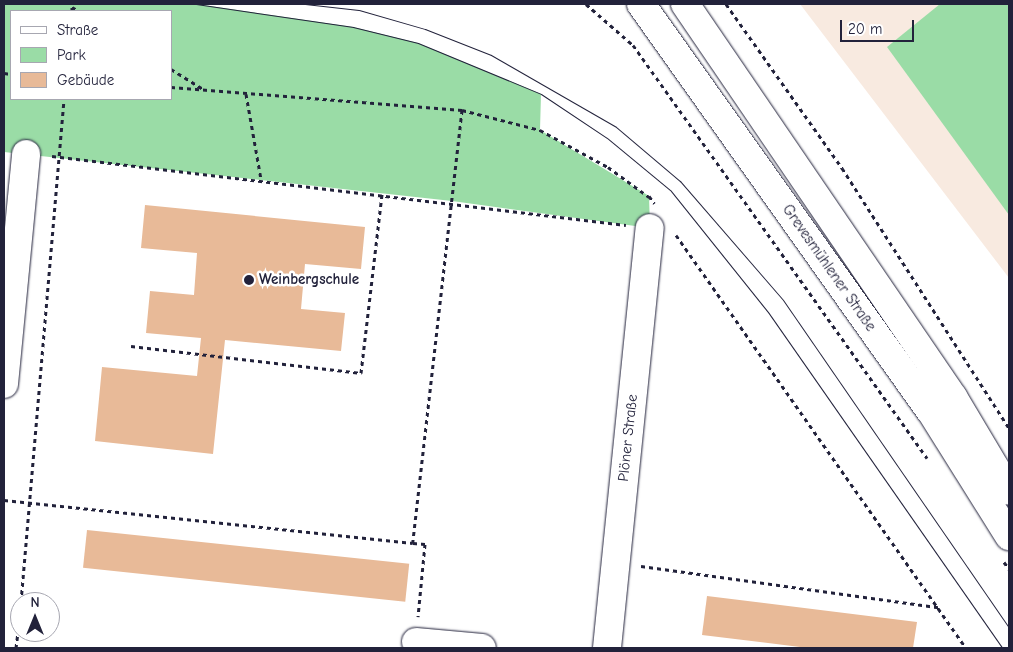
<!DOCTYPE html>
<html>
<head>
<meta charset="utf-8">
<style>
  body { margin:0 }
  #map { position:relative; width:1013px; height:652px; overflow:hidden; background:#fff; font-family:"Comic Neue",sans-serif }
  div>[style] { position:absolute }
  .built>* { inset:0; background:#f8eae0 }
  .green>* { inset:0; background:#9adca6 }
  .building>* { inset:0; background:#e8ba98; transform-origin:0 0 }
  .path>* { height:3px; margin-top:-1.5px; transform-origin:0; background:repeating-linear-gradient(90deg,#22223b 0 4px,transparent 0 8px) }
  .roads { filter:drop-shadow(0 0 1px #22223b) drop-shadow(0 0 1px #22223b) }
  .minor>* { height:28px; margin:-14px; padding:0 14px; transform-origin:14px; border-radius:14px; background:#fff }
  .tram>* { height:1px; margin:-0.5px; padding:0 0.5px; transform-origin:0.5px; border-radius:0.5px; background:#22223b }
  .dots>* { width:14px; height:14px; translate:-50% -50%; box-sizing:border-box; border:2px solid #fff; border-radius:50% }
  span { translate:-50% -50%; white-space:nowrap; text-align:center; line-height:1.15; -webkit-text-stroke:5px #fff; paint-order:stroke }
  .street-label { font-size:15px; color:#22223b }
  .poi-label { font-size:15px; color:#22223b; font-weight:700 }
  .left { translate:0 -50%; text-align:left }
  .frame { position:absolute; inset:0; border:5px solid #22223b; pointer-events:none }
  .legend { position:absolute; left:10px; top:10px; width:162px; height:90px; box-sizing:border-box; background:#fff; border:1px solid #a7a7b1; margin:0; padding:6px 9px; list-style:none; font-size:15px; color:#22223b }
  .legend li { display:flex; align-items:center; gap:10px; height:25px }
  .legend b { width:25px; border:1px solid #a7a7b1 }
  .north { position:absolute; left:10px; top:592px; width:50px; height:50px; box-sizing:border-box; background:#fff; border:1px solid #a7a7b1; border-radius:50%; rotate:0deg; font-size:14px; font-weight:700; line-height:20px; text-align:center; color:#22223b }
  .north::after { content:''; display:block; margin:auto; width:18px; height:22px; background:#22223b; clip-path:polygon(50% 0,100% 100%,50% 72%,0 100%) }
  .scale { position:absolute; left:840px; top:20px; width:74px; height:22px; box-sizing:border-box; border:2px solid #22223b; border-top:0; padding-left:6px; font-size:15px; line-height:18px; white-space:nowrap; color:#22223b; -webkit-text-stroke:4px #fff; paint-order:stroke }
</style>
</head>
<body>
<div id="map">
  <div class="built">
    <div style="clip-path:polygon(800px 4px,1009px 4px,1009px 278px)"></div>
  </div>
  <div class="green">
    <div style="clip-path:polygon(evenodd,4px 4px,196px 4px,353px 27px,418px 43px,541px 94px,540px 130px,649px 196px,650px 228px,452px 201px,4px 152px,4px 4px,11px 11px,171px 11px,171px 99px,11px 99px,11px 11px)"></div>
    <div style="clip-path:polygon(940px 4px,1009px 4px,1009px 215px,887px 47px)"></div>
  </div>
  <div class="building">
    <div style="clip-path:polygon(145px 205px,365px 227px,361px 269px,305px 264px,301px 309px,345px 313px,341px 351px,225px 340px,213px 454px,95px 441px,102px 367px,197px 376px,201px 338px,146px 333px,150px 291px,194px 295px,197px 253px,141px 248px)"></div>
    <div style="left:87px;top:530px;width:324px;height:38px;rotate:6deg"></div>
    <div style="clip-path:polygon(707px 596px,917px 622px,913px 648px,808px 648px,702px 635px)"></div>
  </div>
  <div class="path">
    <div style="left:586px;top:4px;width:62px;rotate:41.1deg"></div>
    <div style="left:633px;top:45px;width:507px;rotate:54.55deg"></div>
    <div style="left:726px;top:4px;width:201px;rotate:54.7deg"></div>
    <div style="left:842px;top:168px;width:309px;rotate:57.3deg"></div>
    <div style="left:72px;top:7px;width:8px;rotate:30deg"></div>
    <div style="left:72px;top:11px;width:7px;rotate:-90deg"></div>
    <div style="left:171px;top:69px;width:38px;rotate:32deg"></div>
    <div style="left:4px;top:73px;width:7px;rotate:8deg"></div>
    <div style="left:171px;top:87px;width:292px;rotate:4.5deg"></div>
    <div style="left:462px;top:110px;width:436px;rotate:96.5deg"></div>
    <div style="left:413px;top:543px;width:12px;rotate:5deg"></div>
    <div style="left:425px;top:544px;width:73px;rotate:95.5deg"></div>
    <div style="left:246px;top:94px;width:86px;rotate:80deg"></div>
    <div style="left:462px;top:110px;width:81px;rotate:14.4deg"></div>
    <div style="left:540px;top:130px;width:77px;rotate:28.6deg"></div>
    <div style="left:608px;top:167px;width:51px;rotate:36.2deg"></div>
    <div style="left:52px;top:156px;width:578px;rotate:6.85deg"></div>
    <div style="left:649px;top:196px;width:9px;rotate:54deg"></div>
    <div style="left:676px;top:235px;width:505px;rotate:54.92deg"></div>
    <div style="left:131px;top:346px;width:232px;rotate:6.7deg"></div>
    <div style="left:361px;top:373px;width:181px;rotate:-83.3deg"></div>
    <div style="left:4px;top:500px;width:411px;rotate:6deg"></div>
    <div style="left:1004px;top:562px;width:9px;rotate:54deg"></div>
    <div style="left:641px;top:566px;width:300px;rotate:7.9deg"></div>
    <div style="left:21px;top:602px;width:505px;rotate:-85.11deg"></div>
    <div style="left:16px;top:648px;width:33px;rotate:-83deg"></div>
  </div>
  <div class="roads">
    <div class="minor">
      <div style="left:641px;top:4px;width:498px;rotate:54.6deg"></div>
      <div style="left:930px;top:410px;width:149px;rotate:57.9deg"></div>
      <div style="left:685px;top:4px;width:476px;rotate:55.7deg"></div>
      <div style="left:953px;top:397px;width:109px;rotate:59.2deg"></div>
      <div style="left:4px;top:384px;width:231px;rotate:-84.5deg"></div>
      <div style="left:416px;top:642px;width:66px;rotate:5.2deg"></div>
      <div style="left:607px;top:648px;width:422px;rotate:-84.2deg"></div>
    </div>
  </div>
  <div class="tram">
    <div style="left:196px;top:4px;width:159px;rotate:8.3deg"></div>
    <div style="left:353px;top:27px;width:67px;rotate:13.8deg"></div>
    <div style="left:418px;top:43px;width:133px;rotate:22.5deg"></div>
    <div style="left:541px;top:94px;width:79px;rotate:33.7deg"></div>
    <div style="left:607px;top:138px;width:83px;rotate:39.6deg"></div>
    <div style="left:671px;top:191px;width:155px;rotate:51.3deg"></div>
    <div style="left:768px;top:312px;width:409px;rotate:55.1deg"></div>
    <div style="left:305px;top:4px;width:54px;rotate:6.3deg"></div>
    <div style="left:359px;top:10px;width:69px;rotate:16.1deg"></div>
    <div style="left:425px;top:29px;width:71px;rotate:21.5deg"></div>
    <div style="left:491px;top:55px;width:144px;rotate:29.9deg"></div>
    <div style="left:616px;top:127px;width:84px;rotate:40.2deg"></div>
    <div style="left:680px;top:181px;width:157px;rotate:49.1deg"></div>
    <div style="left:783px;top:300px;width:397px;rotate:55.4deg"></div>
  </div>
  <div class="dots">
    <div style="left:249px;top:280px;background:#22223b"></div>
  </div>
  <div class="street-label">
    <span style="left:829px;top:268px;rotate:55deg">Grevesmühlener Straße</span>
    <span style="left:628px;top:438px;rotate:-84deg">Plöner Straße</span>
  </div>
  <div class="poi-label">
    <span class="left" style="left:259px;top:280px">Weinbergschule</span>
  </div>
  <div class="frame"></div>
  <ul class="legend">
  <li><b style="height:6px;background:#fff"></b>Straße</li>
  <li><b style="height:14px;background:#9adca6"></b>Park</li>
  <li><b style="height:14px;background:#e8ba98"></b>Gebäude</li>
  </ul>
  <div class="north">N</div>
  <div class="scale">20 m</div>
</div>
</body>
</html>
